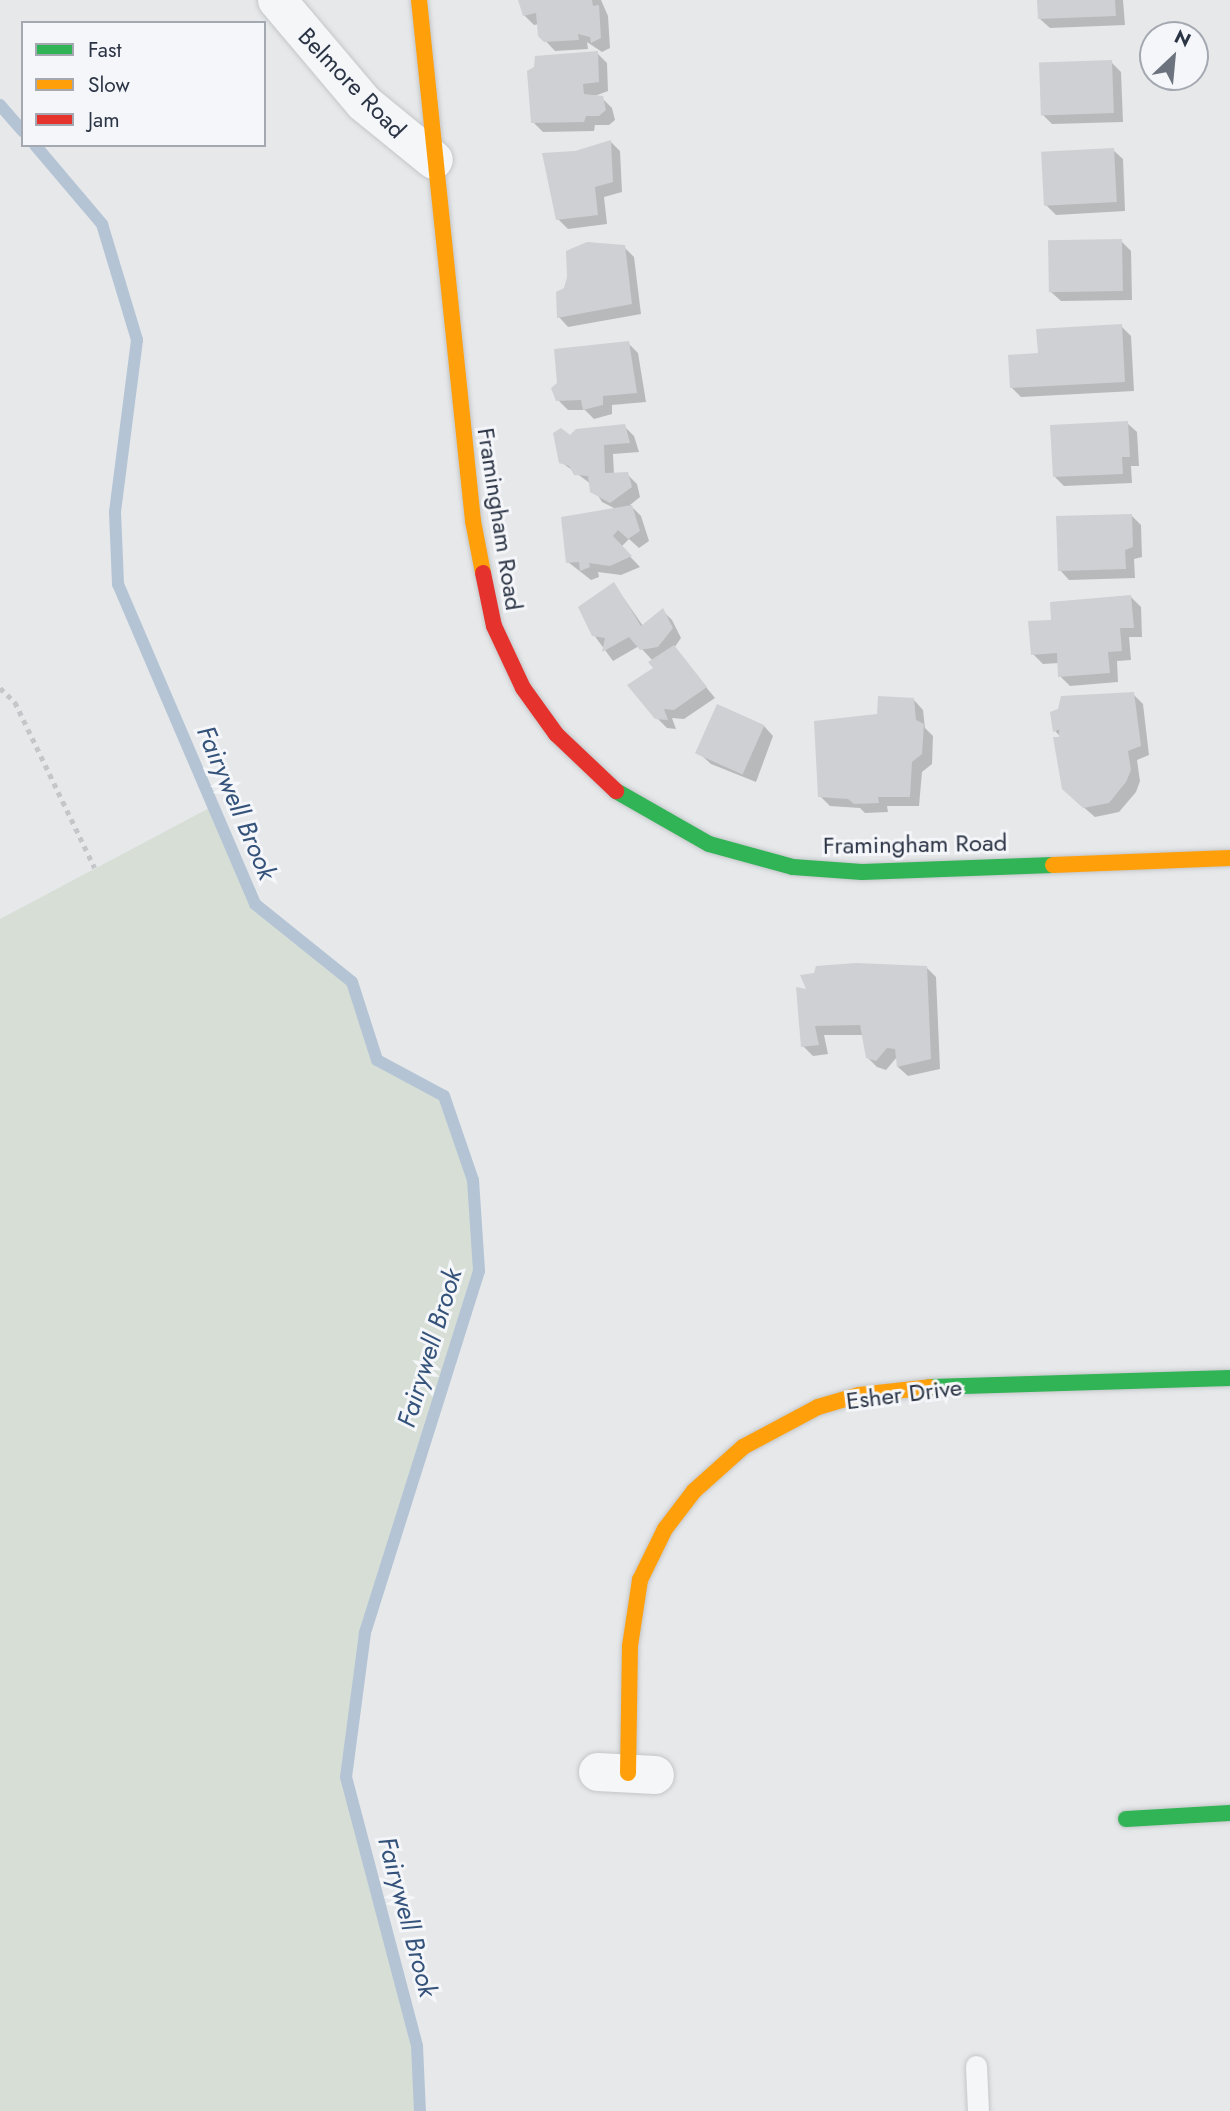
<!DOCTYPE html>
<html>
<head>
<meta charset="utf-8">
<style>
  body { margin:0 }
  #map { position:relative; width:1230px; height:2111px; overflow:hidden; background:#e6e8ea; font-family:Jost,sans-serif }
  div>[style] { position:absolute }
  .green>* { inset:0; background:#d6ded6 }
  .shadow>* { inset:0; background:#0003 }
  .stream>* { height:12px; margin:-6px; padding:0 6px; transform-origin:6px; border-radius:6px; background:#b4c4d5 }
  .building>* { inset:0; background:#ced0d3; transform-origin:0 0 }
  .path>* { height:4.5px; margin-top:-2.25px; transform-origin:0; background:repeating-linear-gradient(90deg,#c5c6ca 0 5px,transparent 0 10px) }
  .roads { filter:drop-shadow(0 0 2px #c4c6c8) drop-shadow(0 0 2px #c4c6c8) }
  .lane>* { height:21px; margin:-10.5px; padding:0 10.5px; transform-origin:10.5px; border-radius:10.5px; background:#f5f6f7 }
  .street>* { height:38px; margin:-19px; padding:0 19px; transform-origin:19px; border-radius:19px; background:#f5f6f7 }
  .fast>* { height:16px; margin:-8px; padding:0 8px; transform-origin:8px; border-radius:8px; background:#30b455 }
  .slow>* { height:16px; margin:-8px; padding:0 8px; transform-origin:8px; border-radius:8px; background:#ff9f0a }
  .jam>* { height:16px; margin:-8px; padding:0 8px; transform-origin:8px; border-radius:8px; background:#e5322d }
  span { translate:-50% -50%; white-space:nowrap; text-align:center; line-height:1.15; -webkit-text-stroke:6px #f4f6f9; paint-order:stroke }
  .street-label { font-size:24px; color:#2b3445 }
  .water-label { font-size:26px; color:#34527a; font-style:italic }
  .legend { position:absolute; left:21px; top:21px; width:245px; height:126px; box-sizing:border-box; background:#f4f6f9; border:2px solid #a4a8b1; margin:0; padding:9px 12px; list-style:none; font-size:21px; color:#2b3445 }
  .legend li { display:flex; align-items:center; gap:14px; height:35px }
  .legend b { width:35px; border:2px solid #a4a8b1 }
  .north { position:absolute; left:1139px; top:21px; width:70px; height:70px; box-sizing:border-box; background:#f4f6f9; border:2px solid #a4a8b1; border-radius:50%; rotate:26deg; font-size:19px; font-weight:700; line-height:28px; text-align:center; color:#2b3445 }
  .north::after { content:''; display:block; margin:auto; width:24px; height:32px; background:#6c737f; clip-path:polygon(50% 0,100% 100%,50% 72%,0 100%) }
</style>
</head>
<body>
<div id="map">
  <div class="green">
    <div style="clip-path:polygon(215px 805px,255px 904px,352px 982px,377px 1060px,444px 1096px,473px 1180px,479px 1271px,365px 1633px,346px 1777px,417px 2046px,420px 2111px,0 2111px,0 919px)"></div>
  </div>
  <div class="shadow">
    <div style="clip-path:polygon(520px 0,601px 0,608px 16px,610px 48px,602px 52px,587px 42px,588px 49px,555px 51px,540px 35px,539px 24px,534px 25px,524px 15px)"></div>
    <div style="clip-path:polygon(1039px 0,1123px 0,1125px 25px,1050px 28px,1040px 19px)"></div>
    <div style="clip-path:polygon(597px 53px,607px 63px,608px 91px,592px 97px,602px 98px,612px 108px,615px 120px,609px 125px,595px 125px,594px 131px,543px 132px,533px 122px,535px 69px)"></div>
    <div style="clip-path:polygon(1111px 62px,1121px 72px,1123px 122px,1052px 124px,1042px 114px)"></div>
    <div style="clip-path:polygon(611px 142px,620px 151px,622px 192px,604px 197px,607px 224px,568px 229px,558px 219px,576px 153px)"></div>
    <div style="clip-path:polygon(1113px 150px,1123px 159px,1125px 211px,1056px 215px,1046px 205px)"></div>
    <div style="clip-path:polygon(1121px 241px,1131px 251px,1132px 300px,1061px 301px,1051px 292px)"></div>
    <div style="clip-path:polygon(624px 247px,634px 257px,641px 314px,568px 327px,559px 317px)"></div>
    <div style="clip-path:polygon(1121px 326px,1131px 336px,1134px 391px,1021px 397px,1012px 388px,1040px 355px)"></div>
    <div style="clip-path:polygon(628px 343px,638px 353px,646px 402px,612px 405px,612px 414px,594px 419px,585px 410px,568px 410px,558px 400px)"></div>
    <div style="clip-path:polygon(1127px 423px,1137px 432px,1139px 466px,1131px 466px,1132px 483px,1064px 486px,1055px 477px)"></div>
    <div style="clip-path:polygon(624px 426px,634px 436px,639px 452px,613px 454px,614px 474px,627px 474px,637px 484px,640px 497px,630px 505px,641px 516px,649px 541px,639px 548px,629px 539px,621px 547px,640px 567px,621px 575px,598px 572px,599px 577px,591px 580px,568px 562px,616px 509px,602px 502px,591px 484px,561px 462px,570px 437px)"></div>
    <div style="clip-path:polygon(1131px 515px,1141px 525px,1142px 557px,1134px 559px,1135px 578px,1069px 580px,1060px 570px)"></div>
    <div style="clip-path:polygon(614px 584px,643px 626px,663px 611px,672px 620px,681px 638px,674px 648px,715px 698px,684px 719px,672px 718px,676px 729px,667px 728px,657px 718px,653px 661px,639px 646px,613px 661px,594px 635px)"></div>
    <div style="clip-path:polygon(1131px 597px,1141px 607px,1142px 637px,1129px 637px,1131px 660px,1117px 661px,1118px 682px,1070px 686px,1060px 676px,1059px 663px,1043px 664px,1033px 654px)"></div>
    <div style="clip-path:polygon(1133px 694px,1143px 704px,1149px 755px,1137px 760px,1140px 781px,1136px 792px,1119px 812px,1095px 817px,1074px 799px,1063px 739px,1055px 731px)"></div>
    <div style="clip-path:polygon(914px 700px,923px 710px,925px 728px,933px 736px,932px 764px,922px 772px,919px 806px,887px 806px,888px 812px,865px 813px,860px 808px,830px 806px,820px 796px,879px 715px)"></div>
    <div style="clip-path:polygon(764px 726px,773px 736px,756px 782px,711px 764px,701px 755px)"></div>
    <div style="clip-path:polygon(926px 967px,936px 977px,940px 1069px,908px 1076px,898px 1067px,897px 1057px,886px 1070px,877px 1067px,867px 1057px,864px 1035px,824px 1035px,828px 1054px,813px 1056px,803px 1046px,808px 991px)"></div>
  </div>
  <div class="stream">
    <div style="left:0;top:105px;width:35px;rotate:49deg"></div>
    <div style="left:35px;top:145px;width:104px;rotate:49.7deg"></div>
    <div style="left:102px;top:224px;width:121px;rotate:73.2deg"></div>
    <div style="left:137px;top:340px;width:173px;rotate:97.3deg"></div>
    <div style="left:115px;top:512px;width:72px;rotate:87.6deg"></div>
    <div style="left:118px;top:584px;width:348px;rotate:66.8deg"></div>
    <div style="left:255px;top:904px;width:124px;rotate:38.8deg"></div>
    <div style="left:352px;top:982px;width:82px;rotate:72.2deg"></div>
    <div style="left:377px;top:1060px;width:76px;rotate:28.2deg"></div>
    <div style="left:444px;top:1096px;width:89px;rotate:71deg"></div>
    <div style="left:473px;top:1180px;width:91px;rotate:86.2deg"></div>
    <div style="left:479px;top:1271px;width:380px;rotate:107.5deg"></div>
    <div style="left:365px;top:1633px;width:145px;rotate:97.5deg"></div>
    <div style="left:346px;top:1777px;width:278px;rotate:75.2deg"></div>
    <div style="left:417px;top:2046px;width:65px;rotate:87.4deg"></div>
  </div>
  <div class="building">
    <div style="clip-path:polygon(518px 0,592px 0,593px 6px,599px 5px,601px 38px,591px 43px,590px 37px,578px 34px,579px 40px,544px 42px,538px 36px,536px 13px,523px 16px)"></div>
    <div style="clip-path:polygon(1037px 0,1115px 0,1116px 16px,1038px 19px)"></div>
    <div style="clip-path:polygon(598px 51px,599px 82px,583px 84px,584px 94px,603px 96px,606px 110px,599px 116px,586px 116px,584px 122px,531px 123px,527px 71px,534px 67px,535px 56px)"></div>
    <div style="left:1112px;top:60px;width:53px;height:73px;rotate:88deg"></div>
    <div style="clip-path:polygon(611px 140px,613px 182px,595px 187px,598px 215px,556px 220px,542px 153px,575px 151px)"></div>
    <div style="left:1114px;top:148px;width:54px;height:73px;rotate:87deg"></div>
    <div style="left:1122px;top:239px;width:52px;height:74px;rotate:89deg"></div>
    <div style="clip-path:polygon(587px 242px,625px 245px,632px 304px,557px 318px,556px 292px,564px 288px,567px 277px,566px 251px)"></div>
    <div style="clip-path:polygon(1122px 324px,1125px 382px,1010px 388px,1008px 355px,1038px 353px,1036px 329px)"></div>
    <div style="clip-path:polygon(629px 341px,637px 393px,603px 396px,603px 405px,583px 410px,581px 400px,556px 401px,551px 388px,557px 383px,554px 349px)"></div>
    <div style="clip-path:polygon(1128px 421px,1130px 457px,1122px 457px,1123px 474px,1053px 477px,1050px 425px)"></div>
    <div style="clip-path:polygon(625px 424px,630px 443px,604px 445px,605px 473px,628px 472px,632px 487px,610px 503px,590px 492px,588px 476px,574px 475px,569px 466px,559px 463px,553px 433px,561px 428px,570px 435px,576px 429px)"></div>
    <div style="clip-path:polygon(632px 505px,640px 531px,628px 539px,618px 530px,613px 536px,632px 556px,610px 566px,589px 563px,590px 567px,580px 571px,579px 562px,566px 563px,561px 517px)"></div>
    <div style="clip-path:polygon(1132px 514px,1133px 547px,1125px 550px,1126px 569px,1058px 571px,1056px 516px)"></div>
    <div style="clip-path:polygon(614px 582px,641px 626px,663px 608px,673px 628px,658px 647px,640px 650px,629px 637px,602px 652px,605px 638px,592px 636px,578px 607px)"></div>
    <div style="clip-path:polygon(1131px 595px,1134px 628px,1120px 628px,1122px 651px,1108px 652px,1110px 673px,1058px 677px,1057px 653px,1031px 655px,1028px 621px,1051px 620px,1050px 602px)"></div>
    <div style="clip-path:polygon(674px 645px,707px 687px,674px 710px,664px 709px,668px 720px,655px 719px,627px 685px,653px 668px,648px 662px)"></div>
    <div style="clip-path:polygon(1134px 692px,1141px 746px,1128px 751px,1131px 770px,1126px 782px,1109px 803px,1083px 808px,1062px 789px,1053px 737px,1059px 737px,1059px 729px,1053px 732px,1050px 712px,1058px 709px,1061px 696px)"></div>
    <div style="clip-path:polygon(878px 696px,914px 698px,916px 720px,924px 724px,922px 754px,912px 762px,910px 797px,878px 797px,879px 803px,854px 804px,848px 799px,818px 797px,814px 721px,877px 714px)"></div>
    <div style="left:717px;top:704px;width:52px;height:54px;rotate:24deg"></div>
    <div style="clip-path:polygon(856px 963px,927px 966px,931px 1059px,897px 1067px,895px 1049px,887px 1048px,876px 1061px,866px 1058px,860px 1025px,815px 1026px,819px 1045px,801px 1047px,796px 987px,806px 989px,800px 975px,814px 973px,816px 966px)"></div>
  </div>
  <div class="path">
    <div style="left:0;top:688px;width:21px;rotate:43deg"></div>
    <div style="left:15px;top:702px;width:184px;rotate:64.3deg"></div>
  </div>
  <div class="roads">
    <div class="lane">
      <div style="left:976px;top:2066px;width:45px;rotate:87.5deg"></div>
    </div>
    <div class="street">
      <div style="left:277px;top:0;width:135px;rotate:49.8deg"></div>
      <div style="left:364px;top:103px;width:90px;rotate:39.2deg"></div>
      <div style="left:598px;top:1772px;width:57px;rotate:3deg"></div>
    </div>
    <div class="fast">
      <div style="left:616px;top:791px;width:107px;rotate:29.7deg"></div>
      <div style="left:709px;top:844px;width:87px;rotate:15.3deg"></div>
      <div style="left:793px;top:867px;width:69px;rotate:4.1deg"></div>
      <div style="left:862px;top:872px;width:191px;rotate:-2.1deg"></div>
      <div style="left:930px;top:1387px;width:300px;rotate:-1.7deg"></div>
      <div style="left:1126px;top:1819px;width:104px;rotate:-3.3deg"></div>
    </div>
    <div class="slow">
      <div style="left:419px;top:0;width:524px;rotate:84.08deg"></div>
      <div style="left:473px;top:521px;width:53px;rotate:79.1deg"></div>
      <div style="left:1053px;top:865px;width:177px;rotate:-2.3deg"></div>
      <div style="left:628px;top:1773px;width:127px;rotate:-89.1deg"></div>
      <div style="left:630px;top:1646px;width:67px;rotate:-81.4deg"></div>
      <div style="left:640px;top:1580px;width:57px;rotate:-63.9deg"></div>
      <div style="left:665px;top:1529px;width:48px;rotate:-52.7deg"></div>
      <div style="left:694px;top:1491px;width:66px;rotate:-41.9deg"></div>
      <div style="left:743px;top:1447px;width:85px;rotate:-28.1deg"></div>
      <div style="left:818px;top:1407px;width:43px;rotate:-16.3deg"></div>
      <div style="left:859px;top:1395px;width:71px;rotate:-6.4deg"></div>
    </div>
    <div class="jam">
      <div style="left:483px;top:573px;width:54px;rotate:78.3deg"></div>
      <div style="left:494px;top:626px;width:68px;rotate:64.9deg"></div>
      <div style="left:523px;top:688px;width:57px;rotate:54.3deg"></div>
      <div style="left:556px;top:734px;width:83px;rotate:43.5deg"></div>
    </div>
  </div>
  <div class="street-label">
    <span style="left:352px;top:83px;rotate:46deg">Belmore Road</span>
    <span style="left:500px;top:519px;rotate:81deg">Framingham Road</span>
    <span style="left:915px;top:844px;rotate:-1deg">Framingham Road</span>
    <span style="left:904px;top:1394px;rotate:-7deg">Esher Drive</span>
  </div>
  <div class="water-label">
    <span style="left:236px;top:803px;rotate:67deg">Fairywell Brook</span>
    <span style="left:430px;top:1348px;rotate:-73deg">Fairywell Brook</span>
    <span style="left:407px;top:1917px;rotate:75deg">Fairywell Brook</span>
  </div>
  <ul class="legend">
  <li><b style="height:9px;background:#30b455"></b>Fast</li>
  <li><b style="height:9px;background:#ff9f0a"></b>Slow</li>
  <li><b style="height:9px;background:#e5322d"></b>Jam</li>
  </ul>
  <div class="north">N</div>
</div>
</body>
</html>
